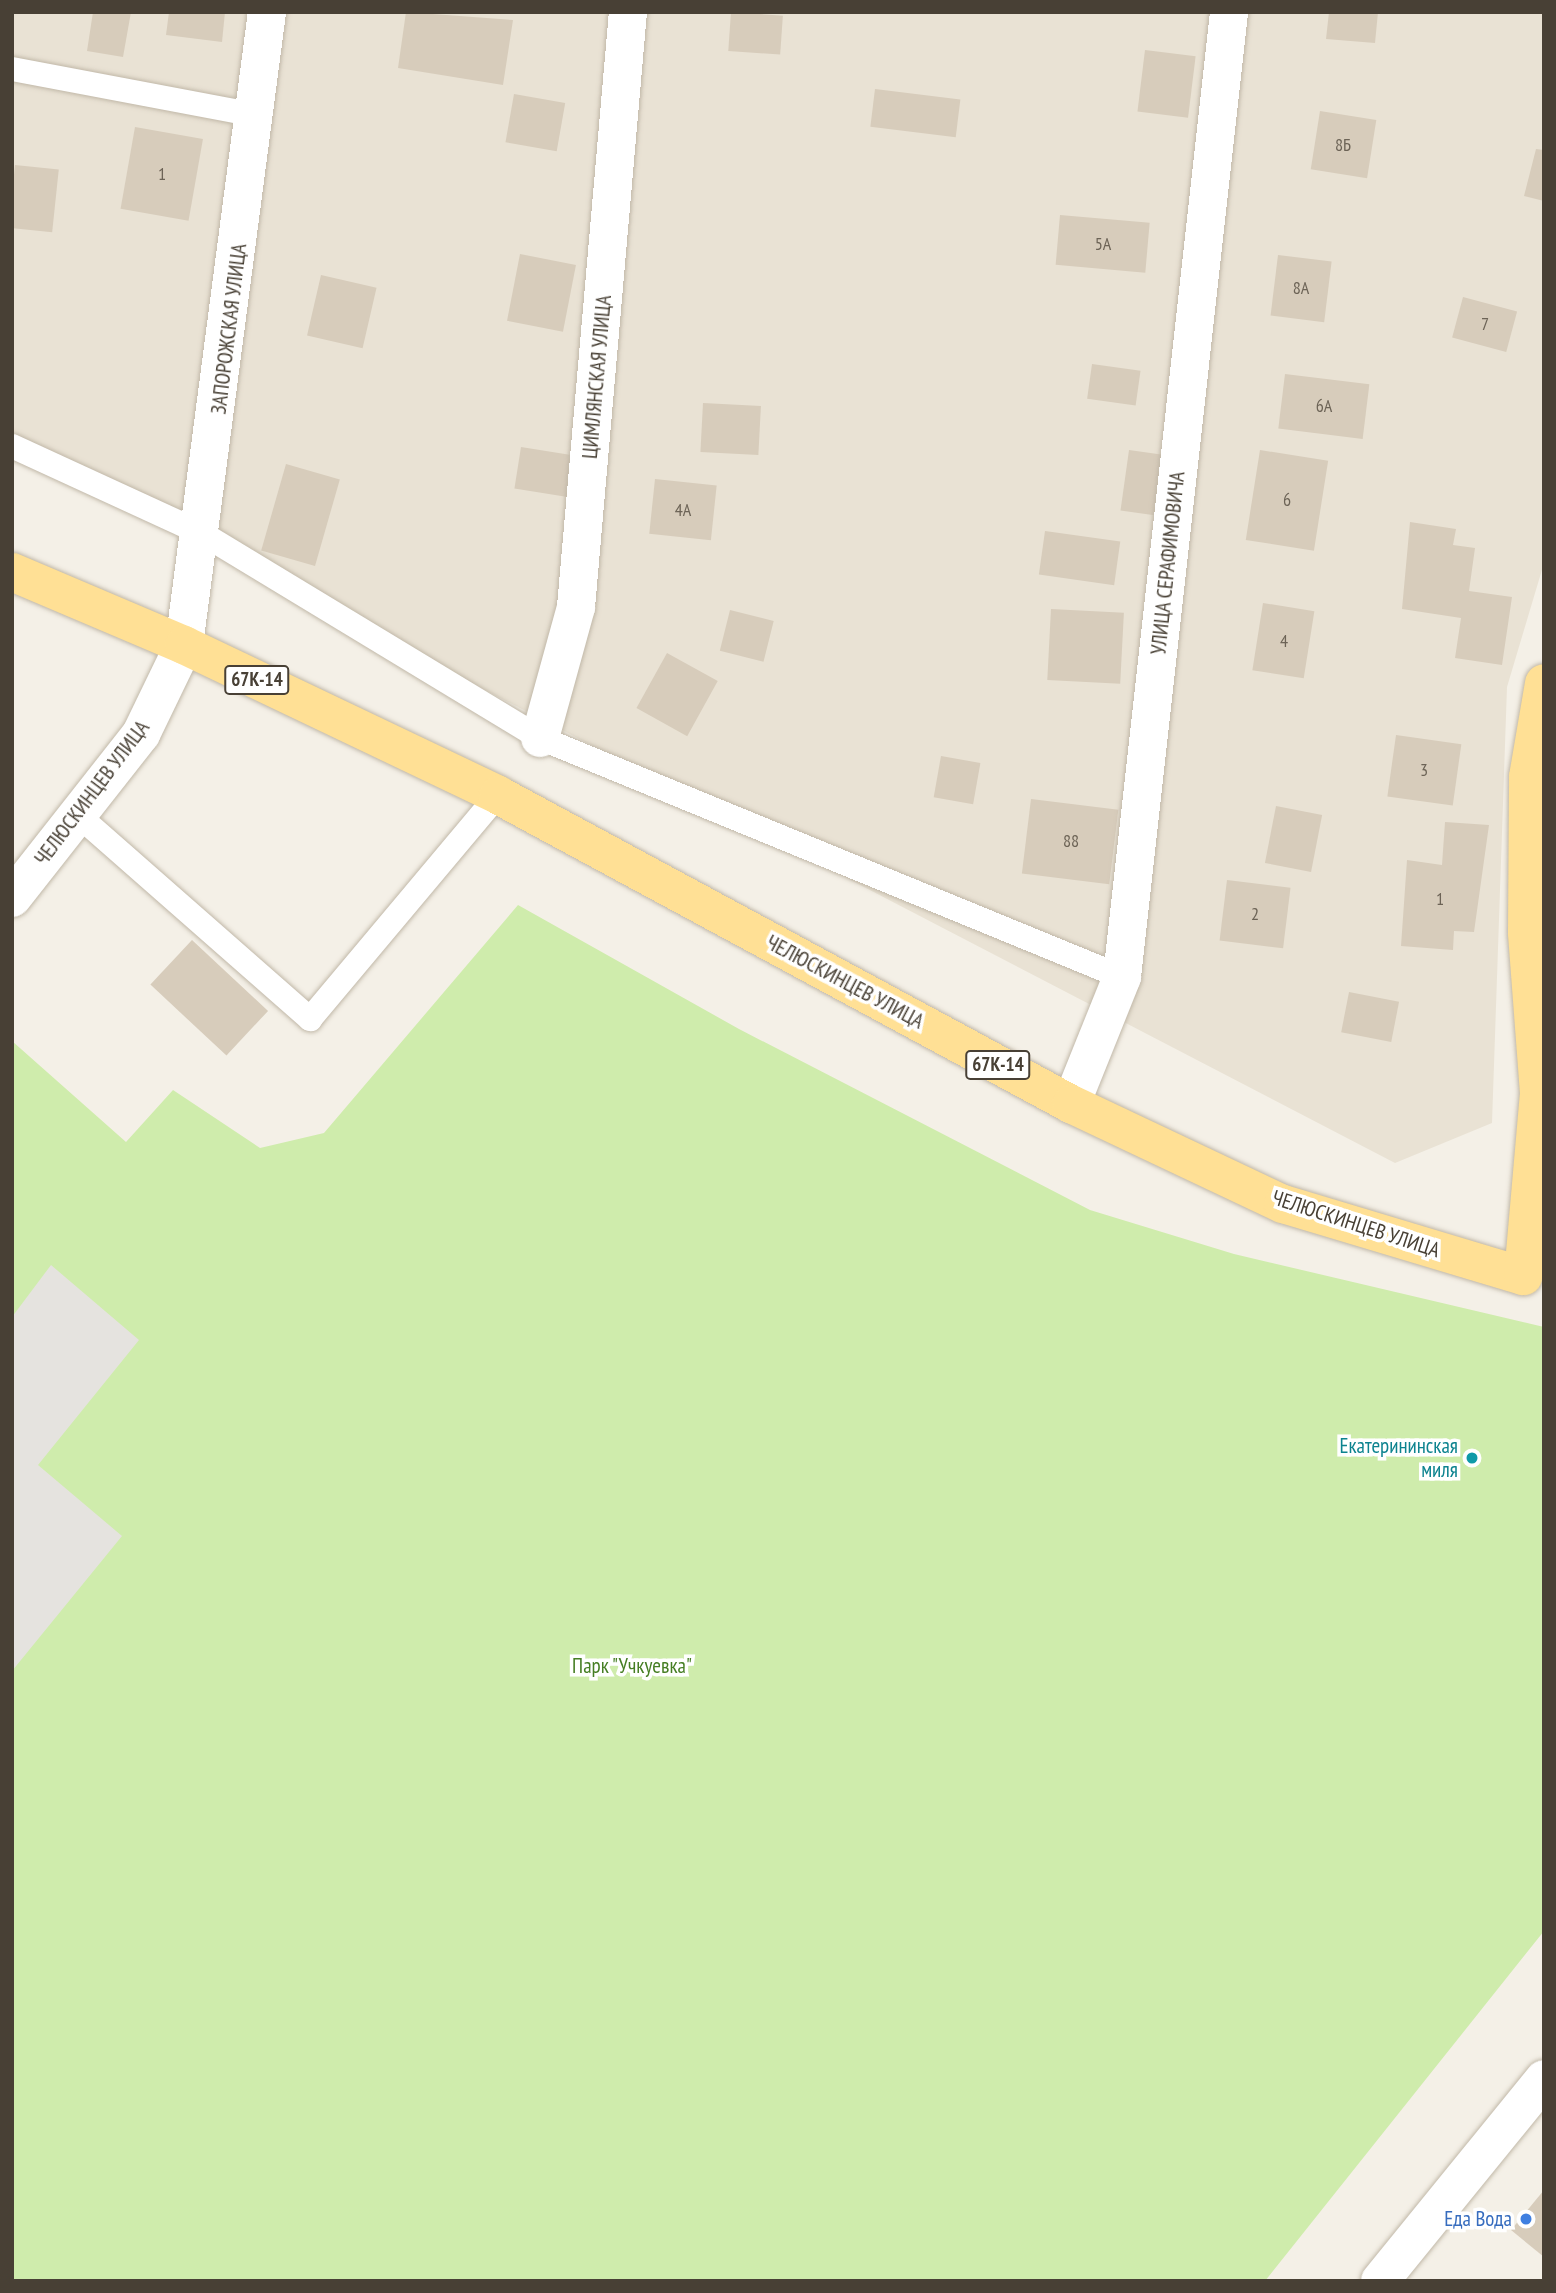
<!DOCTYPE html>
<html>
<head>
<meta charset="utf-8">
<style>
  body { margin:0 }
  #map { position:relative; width:1556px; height:2293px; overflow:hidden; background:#f4f0e7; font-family:"PT Sans Narrow",sans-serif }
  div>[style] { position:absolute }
  .residential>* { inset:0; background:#e9e2d4 }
  .green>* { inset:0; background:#cfecac }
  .parking>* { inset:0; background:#e5e3df }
  .building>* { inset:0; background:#d7ccbb; transform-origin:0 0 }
  .roads { filter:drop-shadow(0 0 2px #c1b8a8) drop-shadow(0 0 2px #c1b8a8) }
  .service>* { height:24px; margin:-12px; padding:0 12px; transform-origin:12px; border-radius:12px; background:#fff }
  .minor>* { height:38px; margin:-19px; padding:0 19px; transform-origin:19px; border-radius:19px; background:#fff }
  .primary>* { height:38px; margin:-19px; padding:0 19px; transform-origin:19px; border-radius:19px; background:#ffe095 }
  .dots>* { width:19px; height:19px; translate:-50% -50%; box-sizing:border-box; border:4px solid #fff; border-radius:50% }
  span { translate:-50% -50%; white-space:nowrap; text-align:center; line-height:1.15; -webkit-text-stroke:7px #fff; paint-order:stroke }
  .number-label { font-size:18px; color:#6c6356 }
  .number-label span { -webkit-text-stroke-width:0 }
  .shield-label span { padding:2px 5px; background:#fff; border:2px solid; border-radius:5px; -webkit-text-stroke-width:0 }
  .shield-label { font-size:19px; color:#484035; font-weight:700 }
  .street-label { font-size:21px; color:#484035 }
  .culture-label { font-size:21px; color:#0d838f }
  .right { translate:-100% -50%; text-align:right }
  .park-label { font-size:21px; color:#467e24 }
  .shop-label { font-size:21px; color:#366cbe }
  .frame { position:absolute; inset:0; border:14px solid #484035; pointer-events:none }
</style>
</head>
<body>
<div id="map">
  <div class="residential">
    <div style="clip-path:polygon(12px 12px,1544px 12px,1544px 563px,1507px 687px,1492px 1123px,1395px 1163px,12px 444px)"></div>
  </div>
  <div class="green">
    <div style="clip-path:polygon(518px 905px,739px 1029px,1090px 1210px,1234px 1254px,1544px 1327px,1544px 1931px,1265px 2281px,12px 2281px,12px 1041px,126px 1142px,173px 1090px,260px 1148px,324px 1133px)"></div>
  </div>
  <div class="parking">
    <div style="clip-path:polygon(51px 1265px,139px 1340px,38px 1465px,122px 1536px,12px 1671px,12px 1317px)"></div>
  </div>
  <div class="building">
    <div style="clip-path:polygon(93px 12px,131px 12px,123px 57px,87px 51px)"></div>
    <div style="clip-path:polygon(169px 12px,225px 12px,222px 42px,166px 35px)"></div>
    <div style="clip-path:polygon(406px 12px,513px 20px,503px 85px,398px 68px)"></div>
    <div style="left:731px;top:12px;width:52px;height:39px;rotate:4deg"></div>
    <div style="clip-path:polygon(1329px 12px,1378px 12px,1375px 43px,1326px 39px)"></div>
    <div style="left:1145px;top:50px;width:51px;height:62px;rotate:7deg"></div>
    <div style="left:875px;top:89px;width:86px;height:38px;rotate:7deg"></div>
    <div style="left:514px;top:94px;width:52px;height:49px;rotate:10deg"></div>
    <div style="left:1320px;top:111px;width:57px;height:59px;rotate:9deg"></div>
    <div style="left:135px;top:127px;width:69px;height:83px;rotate:10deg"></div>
    <div style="clip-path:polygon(1536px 149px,1544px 150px,1544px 201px,1524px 196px)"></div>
    <div style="left:15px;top:165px;width:44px;height:63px;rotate:6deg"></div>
    <div style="left:1060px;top:215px;width:90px;height:50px;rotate:5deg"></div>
    <div style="left:520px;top:254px;width:57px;height:68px;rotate:11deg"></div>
    <div style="left:1278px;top:255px;width:54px;height:61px;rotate:7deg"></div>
    <div style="left:321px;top:275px;width:57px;height:62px;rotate:13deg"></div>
    <div style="left:1463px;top:297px;width:56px;height:42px;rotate:15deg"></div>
    <div style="left:1092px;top:364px;width:49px;height:35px;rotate:8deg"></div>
    <div style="left:1285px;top:374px;width:85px;height:55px;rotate:7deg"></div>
    <div style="left:703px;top:403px;width:58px;height:49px;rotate:3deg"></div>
    <div style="left:521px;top:447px;width:57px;height:42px;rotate:9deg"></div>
    <div style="left:1129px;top:450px;width:36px;height:61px;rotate:8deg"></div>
    <div style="left:1260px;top:450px;width:69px;height:91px;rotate:9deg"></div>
    <div style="left:286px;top:464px;width:56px;height:90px;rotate:16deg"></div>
    <div style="left:655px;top:479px;width:62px;height:55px;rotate:6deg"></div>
    <div style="clip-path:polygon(1410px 522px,1456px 529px,1453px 545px,1475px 548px,1469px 591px,1512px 597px,1502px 665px,1455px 658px,1461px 618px,1402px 609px)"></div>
    <div style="left:1045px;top:531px;width:76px;height:44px;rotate:8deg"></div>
    <div style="left:1263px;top:603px;width:52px;height:68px;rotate:9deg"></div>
    <div style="left:1051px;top:609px;width:73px;height:71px;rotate:3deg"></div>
    <div style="left:730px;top:610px;width:45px;height:42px;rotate:14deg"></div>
    <div style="left:667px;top:653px;width:58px;height:63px;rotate:29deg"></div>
    <div style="left:1396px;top:735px;width:66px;height:62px;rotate:8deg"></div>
    <div style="left:941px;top:756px;width:40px;height:42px;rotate:10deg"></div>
    <div style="left:1031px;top:799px;width:88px;height:75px;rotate:7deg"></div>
    <div style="left:1276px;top:806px;width:47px;height:58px;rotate:11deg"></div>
    <div style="clip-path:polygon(1445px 822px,1489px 825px,1474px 932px,1454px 931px,1453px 950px,1401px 946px,1407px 860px,1442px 865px)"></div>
    <div style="left:1227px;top:880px;width:64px;height:61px;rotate:7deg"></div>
    <div style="left:192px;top:940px;width:104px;height:61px;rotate:43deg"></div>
    <div style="left:1349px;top:992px;width:51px;height:41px;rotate:11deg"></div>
    <div style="clip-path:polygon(1544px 2190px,1544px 2257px,1511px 2230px)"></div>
  </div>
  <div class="roads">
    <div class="service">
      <div style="left:12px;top:69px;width:248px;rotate:10.7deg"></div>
      <div style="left:12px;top:446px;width:210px;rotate:24.7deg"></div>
      <div style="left:203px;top:534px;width:394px;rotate:31.2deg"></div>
      <div style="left:540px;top:738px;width:629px;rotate:22.33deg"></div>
      <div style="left:79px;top:816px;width:308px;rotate:41.3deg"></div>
      <div style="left:310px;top:1019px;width:292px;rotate:-50deg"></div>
    </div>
    <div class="minor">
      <div style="left:540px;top:738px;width:136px;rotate:-74.6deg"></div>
      <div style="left:576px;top:607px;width:597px;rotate:-85.01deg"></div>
      <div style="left:12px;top:898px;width:209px;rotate:-51.8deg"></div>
      <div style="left:141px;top:734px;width:99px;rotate:-64.2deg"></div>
      <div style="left:184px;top:645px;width:638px;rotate:-82.53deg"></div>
      <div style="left:1071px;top:1104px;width:137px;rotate:-68.1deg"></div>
      <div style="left:1122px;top:977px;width:971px;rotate:-83.67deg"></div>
      <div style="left:1380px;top:2281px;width:260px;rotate:-50.9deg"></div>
    </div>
    <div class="primary">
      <div style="left:12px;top:572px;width:187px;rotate:23deg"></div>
      <div style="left:184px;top:645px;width:348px;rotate:25.5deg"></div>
      <div style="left:498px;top:795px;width:651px;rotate:28.34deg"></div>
      <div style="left:1071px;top:1104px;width:234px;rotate:25.3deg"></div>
      <div style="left:1283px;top:1204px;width:251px;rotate:16.7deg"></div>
      <div style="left:1523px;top:1276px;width:184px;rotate:-85deg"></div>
      <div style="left:1539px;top:1093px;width:161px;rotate:-94.3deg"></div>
      <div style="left:1527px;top:932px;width:155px;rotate:-89.6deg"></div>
      <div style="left:1528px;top:777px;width:95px;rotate:-80.3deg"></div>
    </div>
  </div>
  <div class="dots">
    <div style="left:1472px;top:1458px;background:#0f9aa8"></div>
    <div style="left:1526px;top:2219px;background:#3f7fe0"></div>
  </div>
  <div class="number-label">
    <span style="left:1343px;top:145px">8Б</span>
    <span style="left:162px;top:174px">1</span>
    <span style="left:1103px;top:244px">5А</span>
    <span style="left:1301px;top:288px">8А</span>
    <span style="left:1485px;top:324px">7</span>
    <span style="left:1324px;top:406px">6А</span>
    <span style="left:1287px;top:500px">6</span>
    <span style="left:683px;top:510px">4А</span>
    <span style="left:1284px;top:641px">4</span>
    <span style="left:1424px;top:770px">3</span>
    <span style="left:1071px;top:841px">88</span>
    <span style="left:1440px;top:899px">1</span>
    <span style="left:1255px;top:914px">2</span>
  </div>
  <div class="shield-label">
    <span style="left:257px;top:680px">67К-14</span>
    <span style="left:998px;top:1065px">67К-14</span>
  </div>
  <div class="street-label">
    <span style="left:229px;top:329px;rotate:-83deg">ЗАПОРОЖСКАЯ УЛИЦА</span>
    <span style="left:597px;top:377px;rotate:-85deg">ЦИМЛЯНСКАЯ УЛИЦА</span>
    <span style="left:1168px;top:563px;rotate:-84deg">УЛИЦА СЕРАФИМОВИЧА</span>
    <span style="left:92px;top:793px;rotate:-53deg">ЧЕЛЮСКИНЦЕВ УЛИЦА</span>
    <span style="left:845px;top:982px;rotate:28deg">ЧЕЛЮСКИНЦЕВ УЛИЦА</span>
    <span style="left:1356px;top:1224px;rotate:18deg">ЧЕЛЮСКИНЦЕВ УЛИЦА</span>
  </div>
  <div class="culture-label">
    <span class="right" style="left:1458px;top:1458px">Екатерининская<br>миля</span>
  </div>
  <div class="park-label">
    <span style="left:632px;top:1666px">Парк "Учкуевка"</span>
  </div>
  <div class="shop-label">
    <span class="right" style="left:1512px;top:2219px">Еда Вода</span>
  </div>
  <div class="frame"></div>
</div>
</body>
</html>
